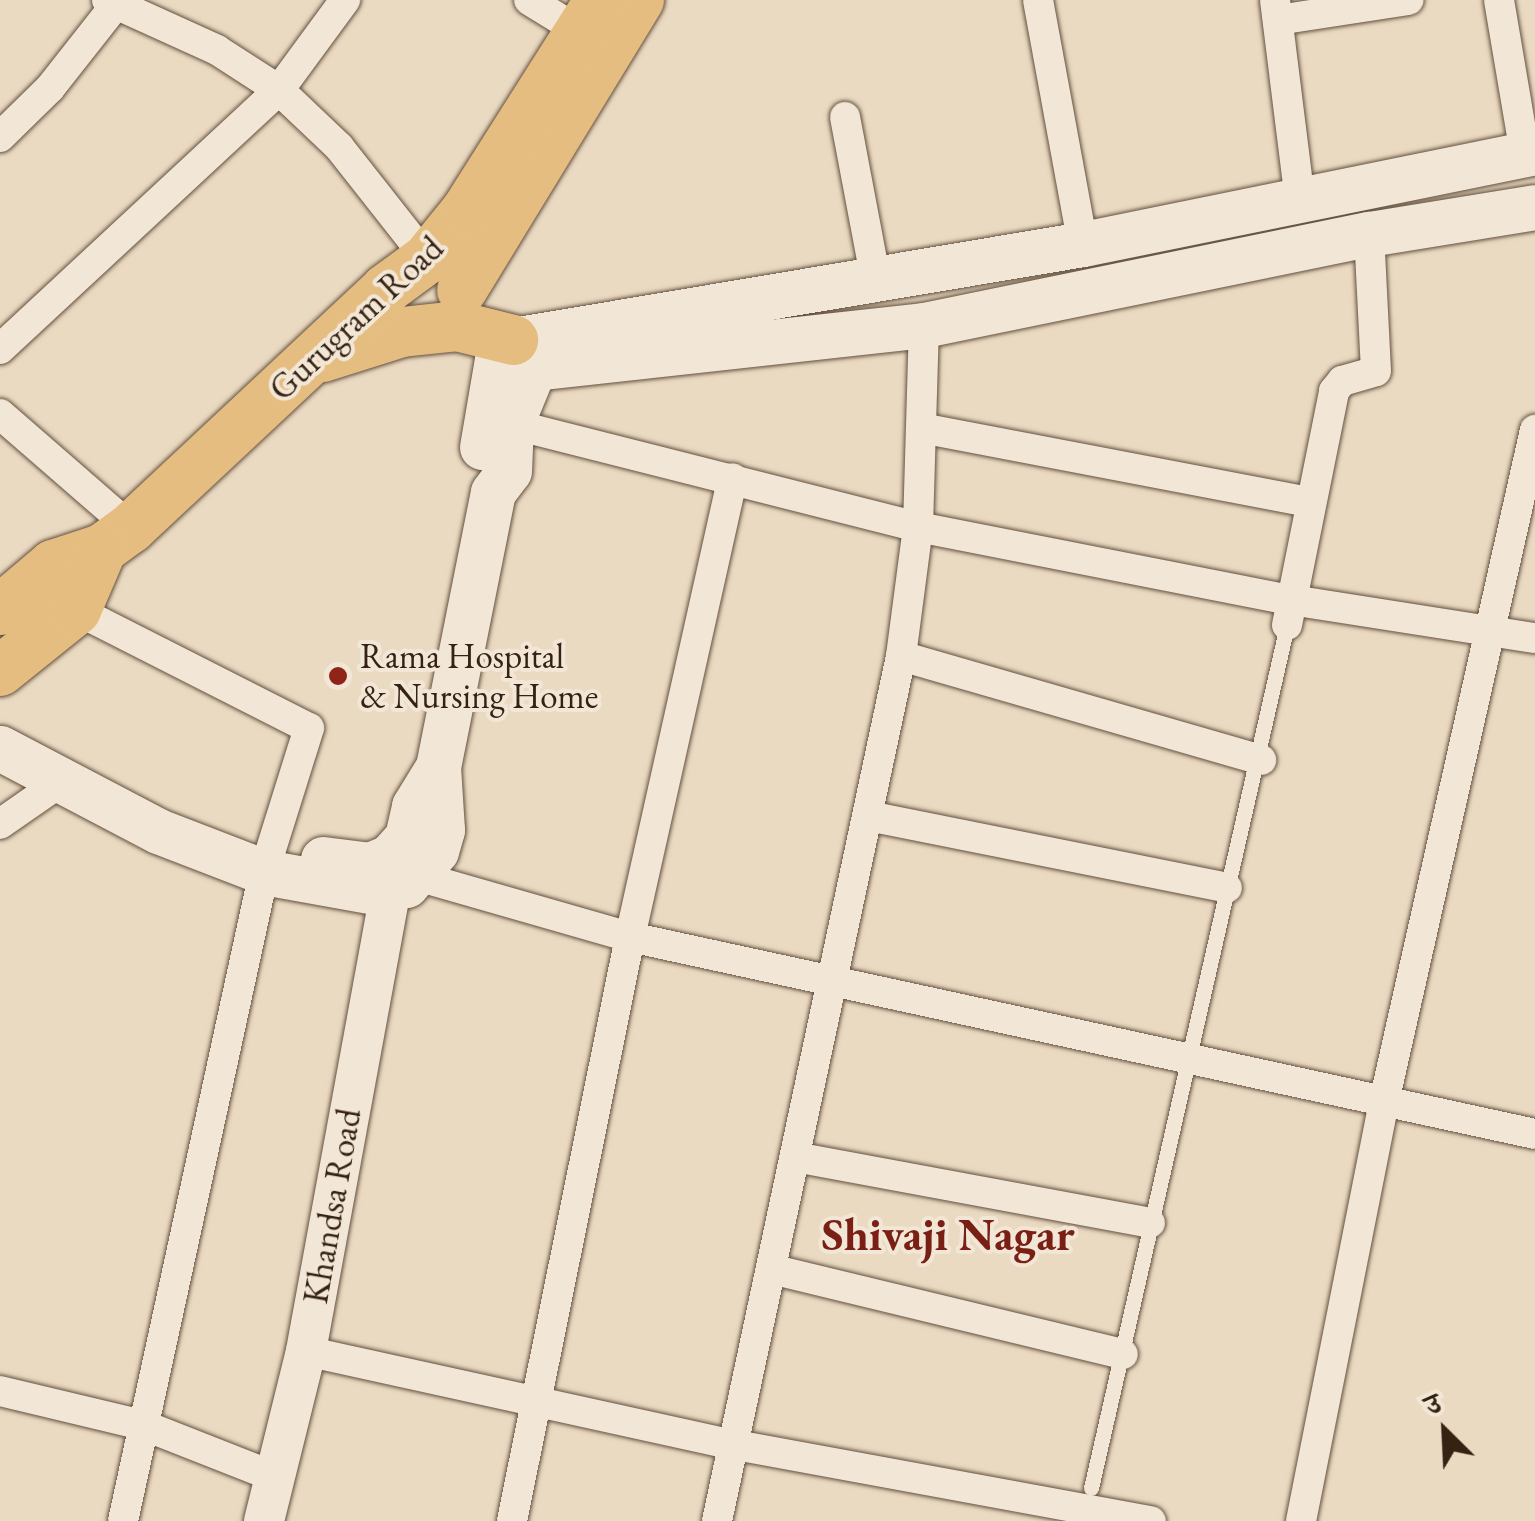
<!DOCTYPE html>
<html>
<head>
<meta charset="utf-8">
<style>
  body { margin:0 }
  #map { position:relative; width:1535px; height:1521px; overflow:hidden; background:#ebdac2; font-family:"EB Garamond","Noto Serif Devanagari",serif }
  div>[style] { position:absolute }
  .roads { filter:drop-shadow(0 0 2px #62503e) drop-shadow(0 0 2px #62503e) }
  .service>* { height:15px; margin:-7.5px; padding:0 7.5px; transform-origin:7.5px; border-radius:7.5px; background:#f2e7d7 }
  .minor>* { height:30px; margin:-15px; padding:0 15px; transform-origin:15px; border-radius:15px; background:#f2e7d7 }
  .tertiary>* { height:40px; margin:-20px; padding:0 20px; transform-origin:20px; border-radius:20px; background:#f2e7d7 }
  .secondary>* { height:45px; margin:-22.5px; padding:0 22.5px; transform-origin:22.5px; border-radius:22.5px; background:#f2e7d7 }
  .primary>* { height:50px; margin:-25px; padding:0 25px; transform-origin:25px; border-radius:25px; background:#e6bd81 }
  .dots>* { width:28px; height:28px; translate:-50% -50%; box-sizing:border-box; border:5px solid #f2e7d7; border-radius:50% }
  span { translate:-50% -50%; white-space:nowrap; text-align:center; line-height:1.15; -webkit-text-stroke:8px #f2e7d7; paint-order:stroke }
  .street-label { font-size:35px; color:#352212 }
  .poi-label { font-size:35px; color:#352212 }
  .left { translate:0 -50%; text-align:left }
  .district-label { font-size:45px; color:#7a1f14; font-weight:700 }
  .north { position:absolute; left:1395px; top:1381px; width:100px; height:100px; -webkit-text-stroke:8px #f2e7d7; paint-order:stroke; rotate:336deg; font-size:28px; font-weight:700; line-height:40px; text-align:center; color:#352212 }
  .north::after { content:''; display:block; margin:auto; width:35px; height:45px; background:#352212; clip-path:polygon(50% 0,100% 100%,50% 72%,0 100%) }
</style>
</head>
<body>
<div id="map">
  <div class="roads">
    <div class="service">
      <div style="left:1091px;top:1488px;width:885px;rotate:-77.2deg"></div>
    </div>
    <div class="minor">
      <div style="left:107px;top:0;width:121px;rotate:24.4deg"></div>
      <div style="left:217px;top:50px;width:74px;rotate:32.8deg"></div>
      <div style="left:279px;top:90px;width:83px;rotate:43.5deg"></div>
      <div style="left:339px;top:147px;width:142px;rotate:51.8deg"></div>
      <div style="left:529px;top:0;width:61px;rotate:31.6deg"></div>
      <div style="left:1038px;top:0;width:248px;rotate:79.6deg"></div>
      <div style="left:1275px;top:0;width:203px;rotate:82.9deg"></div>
      <div style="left:1499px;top:0;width:155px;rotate:80.4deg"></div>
      <div style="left:1278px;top:20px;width:132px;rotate:-8.7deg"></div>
      <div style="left:845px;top:117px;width:167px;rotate:79.3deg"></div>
      <div style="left:0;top:137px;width:70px;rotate:-44.4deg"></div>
      <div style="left:50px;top:88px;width:107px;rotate:-51.8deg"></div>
      <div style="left:0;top:349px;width:381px;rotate:-42.9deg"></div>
      <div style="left:279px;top:90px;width:112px;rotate:-53.7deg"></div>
      <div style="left:0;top:414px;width:174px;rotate:41deg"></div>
      <div style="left:511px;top:424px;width:420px;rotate:14.2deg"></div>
      <div style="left:918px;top:527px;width:380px;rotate:11.1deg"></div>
      <div style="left:1291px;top:600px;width:247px;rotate:8.9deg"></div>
      <div style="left:921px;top:428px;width:396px;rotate:10.8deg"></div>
      <div style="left:76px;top:610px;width:261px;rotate:26.9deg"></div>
      <div style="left:309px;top:728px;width:151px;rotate:107.4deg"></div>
      <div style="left:264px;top:872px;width:664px;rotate:102.26deg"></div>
      <div style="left:1287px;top:625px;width:239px;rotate:-78.6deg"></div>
      <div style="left:1334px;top:391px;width:13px;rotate:-51deg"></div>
      <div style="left:1342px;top:381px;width:35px;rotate:-16deg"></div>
      <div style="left:1376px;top:371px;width:137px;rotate:-92.9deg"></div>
      <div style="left:901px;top:656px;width:375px;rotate:16.1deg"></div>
      <div style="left:868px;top:816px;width:366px;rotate:11.3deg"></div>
      <div style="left:0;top:824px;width:72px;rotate:-34.8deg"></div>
      <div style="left:417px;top:876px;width:222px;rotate:16deg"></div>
      <div style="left:630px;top:937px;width:926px;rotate:12.28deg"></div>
      <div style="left:795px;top:1157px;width:361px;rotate:10.5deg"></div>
      <div style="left:771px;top:1269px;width:362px;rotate:13.6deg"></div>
      <div style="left:306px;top:1351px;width:434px;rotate:12.4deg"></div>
      <div style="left:730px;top:1444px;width:428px;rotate:10.4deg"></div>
      <div style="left:0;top:1391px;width:147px;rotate:13.4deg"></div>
      <div style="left:143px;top:1425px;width:142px;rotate:21.5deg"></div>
      <div style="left:512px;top:1521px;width:596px;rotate:-78.58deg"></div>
      <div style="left:630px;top:937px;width:470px;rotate:-77.4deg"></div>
      <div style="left:717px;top:1521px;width:884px;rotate:-77.99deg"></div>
      <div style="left:901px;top:656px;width:130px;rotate:-82.5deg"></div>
      <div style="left:918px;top:527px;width:202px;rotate:-88.3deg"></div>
      <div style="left:1301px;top:1521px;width:427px;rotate:-78.8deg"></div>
      <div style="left:1384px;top:1102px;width:689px;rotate:-77.34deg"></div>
    </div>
    <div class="tertiary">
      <div style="left:264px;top:1521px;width:175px;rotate:-76.1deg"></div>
      <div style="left:306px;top:1351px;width:469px;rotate:-79.6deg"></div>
    </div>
    <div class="secondary">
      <div style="left:482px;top:447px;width:89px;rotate:-80.3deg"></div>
      <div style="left:497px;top:359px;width:25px;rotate:-50deg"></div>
      <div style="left:513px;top:340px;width:578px;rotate:-9.56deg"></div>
      <div style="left:1083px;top:244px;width:461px;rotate:-11.5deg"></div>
      <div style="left:0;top:748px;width:178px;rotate:27.7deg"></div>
      <div style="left:158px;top:831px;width:114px;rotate:21.1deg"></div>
      <div style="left:264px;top:872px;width:113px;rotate:10.2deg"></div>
      <div style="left:375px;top:892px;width:32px;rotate:-13deg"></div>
      <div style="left:406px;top:885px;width:45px;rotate:-48.6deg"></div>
      <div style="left:436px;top:851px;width:22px;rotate:-74deg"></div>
      <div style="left:442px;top:830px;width:63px;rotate:-93.6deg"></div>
      <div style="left:438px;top:767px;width:280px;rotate:-78.7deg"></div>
      <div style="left:493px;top:492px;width:26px;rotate:-53deg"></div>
      <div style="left:509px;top:471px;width:47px;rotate:-87.6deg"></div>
      <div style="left:511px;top:424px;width:61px;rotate:-67.7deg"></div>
      <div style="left:534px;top:368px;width:392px;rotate:-6.3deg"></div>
      <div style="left:924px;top:325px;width:454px;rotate:-11.6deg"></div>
      <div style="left:1369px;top:234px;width:168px;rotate:-9.2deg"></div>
      <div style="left:323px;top:859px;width:46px;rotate:7.4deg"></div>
      <div style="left:369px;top:865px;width:22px;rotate:-22deg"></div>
      <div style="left:389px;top:857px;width:27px;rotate:-48deg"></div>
      <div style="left:407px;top:837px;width:32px;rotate:-77deg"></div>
      <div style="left:414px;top:806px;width:46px;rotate:-58.4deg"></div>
    </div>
    <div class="primary">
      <div style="left:462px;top:290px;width:340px;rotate:-58.6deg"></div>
      <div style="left:323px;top:357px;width:83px;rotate:-17.6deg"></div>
      <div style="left:402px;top:332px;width:55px;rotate:-6.2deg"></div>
      <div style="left:457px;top:326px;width:58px;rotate:14deg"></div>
      <div style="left:0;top:610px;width:70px;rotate:-40.3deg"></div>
      <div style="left:53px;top:565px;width:52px;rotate:-18.1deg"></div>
      <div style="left:102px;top:549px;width:36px;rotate:-36deg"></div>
      <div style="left:131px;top:528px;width:349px;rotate:-43.1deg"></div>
      <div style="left:386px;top:289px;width:51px;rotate:-36.2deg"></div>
      <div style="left:427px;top:259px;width:62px;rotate:-50.9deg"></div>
      <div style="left:466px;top:211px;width:250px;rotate:-57.6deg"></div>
      <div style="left:0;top:671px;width:97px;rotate:-38.8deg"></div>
      <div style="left:76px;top:610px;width:66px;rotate:-66.9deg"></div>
    </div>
  </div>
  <div class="dots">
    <div style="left:338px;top:676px;background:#8f2418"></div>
  </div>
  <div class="street-label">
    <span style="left:356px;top:318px;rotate:-43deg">Gurugram Road</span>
    <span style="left:332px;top:1206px;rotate:-80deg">Khandsa Road</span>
  </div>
  <div class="poi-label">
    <span class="left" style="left:360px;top:676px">Rama Hospital<br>&amp; Nursing Home</span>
  </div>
  <div class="district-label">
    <span style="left:948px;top:1235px">Shivaji Nagar</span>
  </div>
  <div class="north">उ</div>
</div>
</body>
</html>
